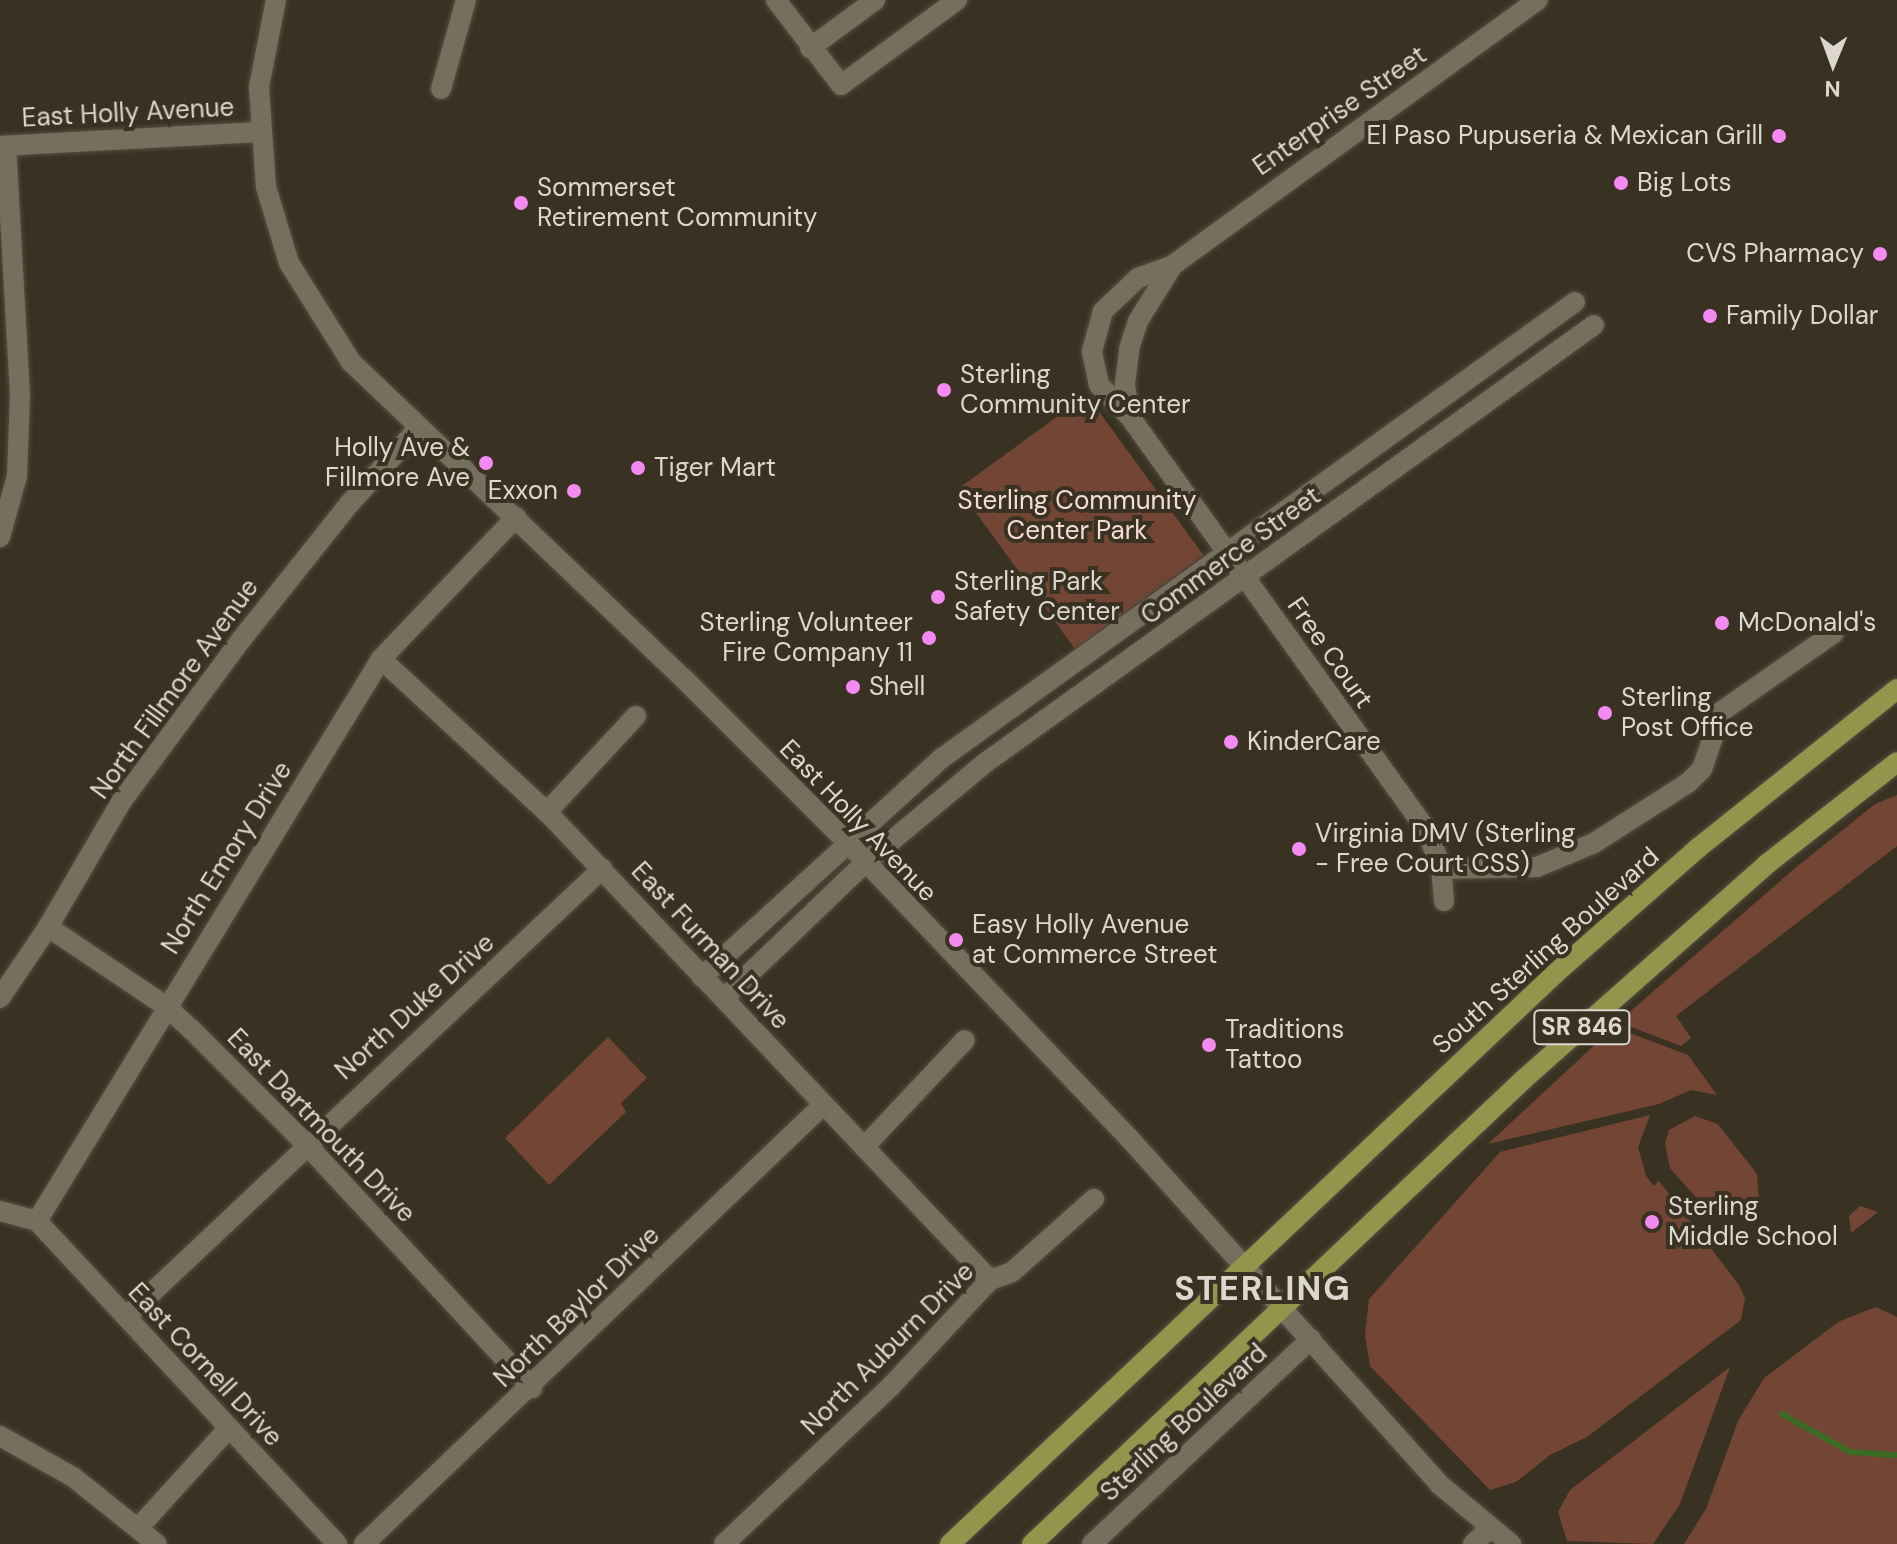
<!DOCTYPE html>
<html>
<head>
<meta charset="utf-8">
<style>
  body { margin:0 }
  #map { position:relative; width:1897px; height:1544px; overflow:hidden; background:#393223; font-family:"DM Sans",sans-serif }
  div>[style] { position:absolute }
  .green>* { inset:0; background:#734535; transform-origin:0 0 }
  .stream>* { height:6px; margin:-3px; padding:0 3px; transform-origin:3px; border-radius:3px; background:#3b6b24 }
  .roads { filter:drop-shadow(0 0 2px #554f42) drop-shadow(0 0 2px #554f42) }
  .minor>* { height:20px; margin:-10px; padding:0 10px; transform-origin:10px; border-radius:10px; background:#766f5e }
  .major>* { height:20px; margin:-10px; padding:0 10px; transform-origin:10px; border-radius:10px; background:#94954d }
  .dots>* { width:22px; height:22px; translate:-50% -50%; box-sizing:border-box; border:4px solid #393223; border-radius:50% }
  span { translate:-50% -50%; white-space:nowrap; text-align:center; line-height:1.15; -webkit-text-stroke:8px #393223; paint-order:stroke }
  .shield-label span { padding:2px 6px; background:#393223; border:2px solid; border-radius:6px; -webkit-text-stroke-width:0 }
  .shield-label { font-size:24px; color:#dcd8cf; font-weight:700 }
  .street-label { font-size:26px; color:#dcd8cf }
  .poi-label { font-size:26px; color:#dcd8cf }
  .right { translate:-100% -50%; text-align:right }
  .left { translate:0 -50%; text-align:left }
  .park-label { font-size:26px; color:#f5ddd5 }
  .district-label { font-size:34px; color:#dcd8cf; font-weight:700; letter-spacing:2px }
  .north { position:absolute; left:1793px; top:24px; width:80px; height:80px; -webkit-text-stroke:6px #393223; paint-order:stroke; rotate:181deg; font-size:22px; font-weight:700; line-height:32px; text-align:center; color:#dcd8cf }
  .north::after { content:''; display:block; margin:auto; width:28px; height:36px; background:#dcd8cf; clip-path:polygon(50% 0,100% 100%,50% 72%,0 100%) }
</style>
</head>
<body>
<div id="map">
  <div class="green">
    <div style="left:1087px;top:395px;width:198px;height:159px;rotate:54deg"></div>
    <div style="clip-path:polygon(1897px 795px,1897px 846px,1676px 1016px,1691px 1038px,1681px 1046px,1618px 1022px,1794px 869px,1875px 804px)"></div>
    <div style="clip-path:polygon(1614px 1027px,1688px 1055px,1717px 1095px,1691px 1090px,1659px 1104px,1488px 1144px)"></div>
    <div style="clip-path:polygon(608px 1037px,647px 1078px,621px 1103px,626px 1112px,549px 1185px,505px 1138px)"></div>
    <div style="clip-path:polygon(1650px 1115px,1638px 1147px,1646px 1176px,1654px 1186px,1659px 1181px,1739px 1285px,1745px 1298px,1741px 1320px,1587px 1437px,1550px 1455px,1516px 1482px,1490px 1490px,1370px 1366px,1365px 1335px,1369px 1299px,1500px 1152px)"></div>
    <div style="clip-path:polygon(1695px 1116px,1718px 1124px,1757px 1174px,1759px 1198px,1745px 1217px,1715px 1219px,1670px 1168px,1665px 1144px,1669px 1130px)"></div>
    <div style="clip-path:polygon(1860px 1206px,1878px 1212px,1851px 1233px,1849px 1216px)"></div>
    <div style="clip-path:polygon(1876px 1307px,1897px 1317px,1897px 1544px,1684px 1544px,1706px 1509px,1738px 1421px,1764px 1378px,1838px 1322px)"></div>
    <div style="clip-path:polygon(1730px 1367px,1680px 1504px,1653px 1544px,1567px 1541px,1558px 1512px,1570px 1490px)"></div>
  </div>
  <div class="stream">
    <div style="left:1782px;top:1414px;width:78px;rotate:29.2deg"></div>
    <div style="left:1850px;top:1452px;width:47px;rotate:3.7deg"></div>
  </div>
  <div class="roads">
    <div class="minor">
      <div style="left:276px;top:0;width:89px;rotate:101.1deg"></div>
      <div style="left:259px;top:87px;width:100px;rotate:86deg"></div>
      <div style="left:266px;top:187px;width:79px;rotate:73.2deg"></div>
      <div style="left:289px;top:263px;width:117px;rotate:57.9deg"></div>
      <div style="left:351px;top:362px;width:460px;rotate:43.6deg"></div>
      <div style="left:684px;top:679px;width:231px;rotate:45deg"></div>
      <div style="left:847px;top:842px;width:409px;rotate:46.4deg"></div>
      <div style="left:1129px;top:1138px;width:465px;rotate:48.1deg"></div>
      <div style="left:1439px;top:1484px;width:94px;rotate:39.8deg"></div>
      <div style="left:776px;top:0;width:107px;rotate:52.6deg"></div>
      <div style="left:841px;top:85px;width:144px;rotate:-36.2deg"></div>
      <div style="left:810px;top:48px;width:81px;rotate:-36.4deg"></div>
      <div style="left:441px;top:89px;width:92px;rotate:-74.3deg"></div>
      <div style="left:0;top:146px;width:259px;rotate:-3.1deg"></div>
      <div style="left:1130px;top:417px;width:33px;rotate:-99deg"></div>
      <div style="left:1125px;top:384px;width:35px;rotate:-83deg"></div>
      <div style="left:1129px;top:349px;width:29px;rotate:-72deg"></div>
      <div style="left:1138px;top:321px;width:66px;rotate:-58deg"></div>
      <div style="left:0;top:537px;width:63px;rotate:-74.4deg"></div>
      <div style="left:17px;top:476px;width:81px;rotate:-87.9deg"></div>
      <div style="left:20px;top:395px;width:249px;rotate:-93.2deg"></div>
      <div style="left:381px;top:659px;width:226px;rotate:42.7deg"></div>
      <div style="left:547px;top:812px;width:644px;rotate:46.57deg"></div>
      <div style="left:547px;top:812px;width:131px;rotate:-47.2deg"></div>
      <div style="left:1441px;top:869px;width:96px;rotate:-1.2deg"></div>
      <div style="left:1537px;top:867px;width:62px;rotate:-22.8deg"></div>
      <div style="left:1594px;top:843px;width:112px;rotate:-32.6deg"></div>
      <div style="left:1688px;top:783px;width:20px;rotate:-45deg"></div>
      <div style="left:1702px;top:769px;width:61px;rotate:-71deg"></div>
      <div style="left:1722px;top:711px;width:136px;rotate:-34.9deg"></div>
      <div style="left:1444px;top:901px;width:35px;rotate:-95deg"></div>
      <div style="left:1441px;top:866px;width:41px;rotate:-112.8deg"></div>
      <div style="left:1425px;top:828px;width:506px;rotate:-125.67deg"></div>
      <div style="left:1130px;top:417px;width:45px;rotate:-134.1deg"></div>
      <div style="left:1099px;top:385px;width:35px;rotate:-102deg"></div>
      <div style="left:1092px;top:351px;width:41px;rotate:-74.6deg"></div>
      <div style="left:1103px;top:311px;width:48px;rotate:-43.3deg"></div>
      <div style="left:1138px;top:278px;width:37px;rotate:-20deg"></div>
      <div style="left:1173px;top:265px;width:451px;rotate:-36deg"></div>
      <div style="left:48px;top:927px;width:143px;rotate:33.9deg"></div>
      <div style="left:167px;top:1007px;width:33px;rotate:43deg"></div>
      <div style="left:191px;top:1029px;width:163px;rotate:45deg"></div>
      <div style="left:306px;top:1144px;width:333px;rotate:47.2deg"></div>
      <div style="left:702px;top:977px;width:325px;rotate:-42.4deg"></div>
      <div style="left:942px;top:758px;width:780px;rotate:-35.77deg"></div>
      <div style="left:0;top:998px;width:86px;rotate:-55.9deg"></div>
      <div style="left:48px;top:927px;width:145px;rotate:-59.7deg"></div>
      <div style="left:121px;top:802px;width:202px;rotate:-53.5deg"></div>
      <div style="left:241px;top:640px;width:175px;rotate:-51.5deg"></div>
      <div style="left:350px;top:503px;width:99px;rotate:-47.5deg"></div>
      <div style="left:724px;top:998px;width:195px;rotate:-43.8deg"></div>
      <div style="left:865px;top:863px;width:156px;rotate:-39.8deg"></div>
      <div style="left:985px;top:763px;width:750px;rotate:-35.72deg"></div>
      <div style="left:866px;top:1145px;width:144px;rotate:-46.7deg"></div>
      <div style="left:0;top:1211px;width:38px;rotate:15deg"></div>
      <div style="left:37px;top:1221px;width:659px;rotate:-58.53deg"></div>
      <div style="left:381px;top:659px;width:196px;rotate:-46.4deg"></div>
      <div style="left:37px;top:1221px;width:441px;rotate:47.1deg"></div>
      <div style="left:126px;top:1317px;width:654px;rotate:-43.26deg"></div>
      <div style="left:0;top:1436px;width:84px;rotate:29.3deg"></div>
      <div style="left:73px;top:1477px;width:107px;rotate:38.6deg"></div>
      <div style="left:140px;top:1526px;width:132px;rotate:-47.8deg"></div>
      <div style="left:364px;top:1544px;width:635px;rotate:-43.72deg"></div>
      <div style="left:724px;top:1544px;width:231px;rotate:-43.4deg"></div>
      <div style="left:892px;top:1385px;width:144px;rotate:-47deg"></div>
      <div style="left:990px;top:1280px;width:23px;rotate:-20deg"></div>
      <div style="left:1012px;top:1272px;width:110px;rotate:-41.7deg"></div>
      <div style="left:1092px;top:1544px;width:300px;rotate:-43.1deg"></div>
      <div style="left:1473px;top:1544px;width:23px;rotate:-43deg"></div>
    </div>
    <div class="major">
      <div style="left:950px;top:1544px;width:834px;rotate:-43.3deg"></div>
      <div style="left:1557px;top:972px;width:188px;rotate:-41.3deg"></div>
      <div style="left:1698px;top:848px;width:255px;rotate:-38.6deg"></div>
      <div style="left:1032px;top:1544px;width:677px;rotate:-43.38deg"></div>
      <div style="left:1524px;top:1079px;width:324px;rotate:-41.5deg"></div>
      <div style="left:1767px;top:864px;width:165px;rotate:-38.1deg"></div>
    </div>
  </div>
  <div class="dots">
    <div style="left:1779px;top:136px;background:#f38af2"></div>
    <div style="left:1621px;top:183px;background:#f38af2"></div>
    <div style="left:521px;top:203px;background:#f38af2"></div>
    <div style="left:1880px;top:254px;background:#f38af2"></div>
    <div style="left:1710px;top:316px;background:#f38af2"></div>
    <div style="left:944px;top:390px;background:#f38af2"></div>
    <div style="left:486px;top:463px;background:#f38af2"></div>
    <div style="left:638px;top:468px;background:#f38af2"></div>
    <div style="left:574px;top:491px;background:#f38af2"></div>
    <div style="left:938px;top:597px;background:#f38af2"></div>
    <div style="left:1722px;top:623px;background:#f38af2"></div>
    <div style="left:929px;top:638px;background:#f38af2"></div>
    <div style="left:853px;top:687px;background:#f38af2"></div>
    <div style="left:1605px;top:713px;background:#f38af2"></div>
    <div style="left:1231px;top:742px;background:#f38af2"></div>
    <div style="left:1299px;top:849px;background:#f38af2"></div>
    <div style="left:956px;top:940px;background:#f38af2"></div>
    <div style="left:1209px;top:1045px;background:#f38af2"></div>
    <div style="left:1652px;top:1222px;background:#f38af2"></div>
  </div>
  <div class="shield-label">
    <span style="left:1582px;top:1027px">SR 846</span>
  </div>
  <div class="street-label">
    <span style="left:1340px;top:111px;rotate:-35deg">Enterprise Street</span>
    <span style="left:128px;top:113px;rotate:-3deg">East Holly Avenue</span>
    <span style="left:1231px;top:556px;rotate:-36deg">Commerce Street</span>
    <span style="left:1330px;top:653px;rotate:55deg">Free Court</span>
    <span style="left:175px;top:689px;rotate:-54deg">North Fillmore Avenue</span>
    <span style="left:858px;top:821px;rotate:46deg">East Holly Avenue</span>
    <span style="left:227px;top:858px;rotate:-58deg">North Emory Drive</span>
    <span style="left:710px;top:946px;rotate:47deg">East Furman Drive</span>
    <span style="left:1546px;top:951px;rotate:-42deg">South Sterling Boulevard</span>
    <span style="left:415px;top:1007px;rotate:-42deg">North Duke Drive</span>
    <span style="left:321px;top:1126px;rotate:46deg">East Dartmouth Drive</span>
    <span style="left:577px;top:1307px;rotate:-44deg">North Baylor Drive</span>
    <span style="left:888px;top:1349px;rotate:-45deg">North Auburn Drive</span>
    <span style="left:205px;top:1365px;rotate:47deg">East Cornell Drive</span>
    <span style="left:1184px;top:1423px;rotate:-43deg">Sterling Boulevard</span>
  </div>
  <div class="poi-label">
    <span class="right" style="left:1763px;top:136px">El Paso Pupuseria &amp; Mexican Grill</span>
    <span class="left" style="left:1637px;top:183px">Big Lots</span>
    <span class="left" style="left:537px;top:203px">Sommerset<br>Retirement Community</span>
    <span class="right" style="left:1864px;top:254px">CVS Pharmacy</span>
    <span class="left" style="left:1726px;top:316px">Family Dollar</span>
    <span class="left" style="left:960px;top:390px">Sterling<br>Community Center</span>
    <span class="right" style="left:470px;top:463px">Holly Ave &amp;<br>Fillmore Ave</span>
    <span class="left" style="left:654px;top:468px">Tiger Mart</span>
    <span class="right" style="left:558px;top:491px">Exxon</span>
    <span class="left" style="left:954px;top:597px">Sterling Park<br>Safety Center</span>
    <span class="right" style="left:913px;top:638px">Sterling Volunteer<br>Fire Company 11</span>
    <span class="left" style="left:1738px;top:623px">McDonald's</span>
    <span class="left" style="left:869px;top:687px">Shell</span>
    <span class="left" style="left:1621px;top:713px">Sterling<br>Post Office</span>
    <span class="left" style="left:1247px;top:742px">KinderCare</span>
    <span class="left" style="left:1315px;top:849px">Virginia DMV (Sterling<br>- Free Court CSS)</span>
    <span class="left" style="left:972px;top:940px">Easy Holly Avenue<br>at Commerce Street</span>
    <span class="left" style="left:1225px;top:1045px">Traditions<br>Tattoo</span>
    <span class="left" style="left:1668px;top:1222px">Sterling<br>Middle School</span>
  </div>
  <div class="park-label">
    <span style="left:1077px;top:516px">Sterling Community<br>Center Park</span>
  </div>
  <div class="district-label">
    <span style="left:1263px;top:1289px">STERLING</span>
  </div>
  <div class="north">N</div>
</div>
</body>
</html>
